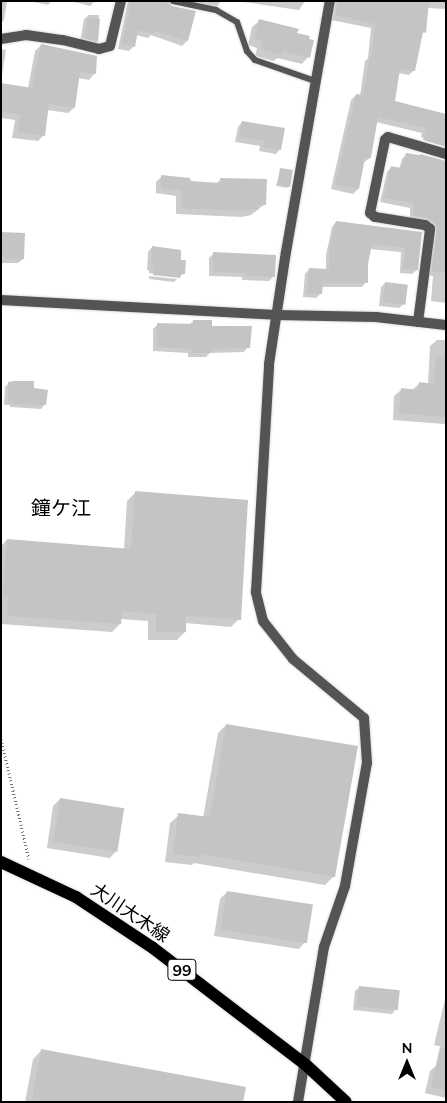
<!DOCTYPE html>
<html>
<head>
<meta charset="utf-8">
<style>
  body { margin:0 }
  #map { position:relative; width:447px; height:1103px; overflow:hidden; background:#fff; font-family:Mulish,"Noto Sans JP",sans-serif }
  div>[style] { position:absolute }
  .shadow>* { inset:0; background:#0003 }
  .building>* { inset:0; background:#c4c4c4; transform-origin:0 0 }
  .path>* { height:3px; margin-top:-1.5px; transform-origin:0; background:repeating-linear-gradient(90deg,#767676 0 1px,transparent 0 3.5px) }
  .roads { filter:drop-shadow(0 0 1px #dbdbdb) drop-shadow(0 0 1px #dbdbdb) }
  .service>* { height:6px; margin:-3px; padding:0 3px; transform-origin:3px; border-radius:3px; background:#545454 }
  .minor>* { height:10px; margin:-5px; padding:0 5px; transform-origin:5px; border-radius:5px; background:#545454 }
  .primary>* { height:12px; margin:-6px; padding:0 6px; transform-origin:6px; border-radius:6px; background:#000 }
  span { translate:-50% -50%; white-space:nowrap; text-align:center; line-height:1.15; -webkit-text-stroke:4.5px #fff; paint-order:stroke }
  .shield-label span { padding:1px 4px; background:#fff; border:1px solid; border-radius:4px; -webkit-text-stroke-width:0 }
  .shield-label { font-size:16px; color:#000; font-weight:700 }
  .street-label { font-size:18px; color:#000 }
  .quarter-label { font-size:20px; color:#000 }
  .frame { position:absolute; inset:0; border:2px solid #000; pointer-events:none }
  .north { position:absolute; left:382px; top:1038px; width:50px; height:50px; -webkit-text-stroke:4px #fff; paint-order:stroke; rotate:0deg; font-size:14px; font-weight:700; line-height:20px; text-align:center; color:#000 }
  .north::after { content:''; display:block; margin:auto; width:18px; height:22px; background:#000; clip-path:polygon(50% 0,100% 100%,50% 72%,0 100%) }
</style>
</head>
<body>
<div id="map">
  <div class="shadow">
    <div style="clip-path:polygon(1px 1px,7px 1px,4px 20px,1px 23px)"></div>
    <div style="clip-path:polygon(29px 1px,52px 1px,48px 5px)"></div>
    <div style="clip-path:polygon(70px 1px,95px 1px,90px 6px)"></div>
    <div style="clip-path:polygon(128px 1px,168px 1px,169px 6px,195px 12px,187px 41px,182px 46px,151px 35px,148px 38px,136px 35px,134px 46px,129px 51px,118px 49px)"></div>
    <div style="clip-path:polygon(171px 1px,221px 1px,216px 8px)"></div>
    <div style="clip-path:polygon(236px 1px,305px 1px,299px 10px)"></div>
    <div style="clip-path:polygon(335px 1px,446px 1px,446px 9px,427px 8px,424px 32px,421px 35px,414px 70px,409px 75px,398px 73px,394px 102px,446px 116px,444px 143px,421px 137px,422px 133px,376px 122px,370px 158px,363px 163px,358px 189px,353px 194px,331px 189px,351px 100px,356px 95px,360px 96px,365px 61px,368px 58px,371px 28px,331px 20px)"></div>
    <div style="clip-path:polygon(89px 15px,99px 15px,97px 41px,93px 46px,80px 42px,84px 19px)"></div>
    <div style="clip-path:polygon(259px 21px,296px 34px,308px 57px,302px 64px,277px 58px,274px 61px,255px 56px,257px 48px,248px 45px,252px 27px)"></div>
    <div style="clip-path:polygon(41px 45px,96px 57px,94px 74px,89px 80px,78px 78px,74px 108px,68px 113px,47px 110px,44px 135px,38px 141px,12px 138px,15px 120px,1px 118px,1px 84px,28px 88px,35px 51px)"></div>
    <div style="clip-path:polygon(1px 49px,6px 50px,1px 82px)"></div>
    <div style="clip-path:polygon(242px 122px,280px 149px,276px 154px,259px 151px,260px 146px,235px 142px,238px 127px)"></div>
    <div style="clip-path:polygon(407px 154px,446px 166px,446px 303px,431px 301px,433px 276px,428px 275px,432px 231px,410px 220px,410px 208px,380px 202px,387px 172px,391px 167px,399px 169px,402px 159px)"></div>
    <div style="clip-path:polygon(281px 169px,289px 186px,287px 188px,276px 186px)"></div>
    <div style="clip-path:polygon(162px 176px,190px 182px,216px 184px,220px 180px,265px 204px,251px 215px,242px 217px,176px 214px,176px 196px,156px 193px,156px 182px)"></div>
    <div style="clip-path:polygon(336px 222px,421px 233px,417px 270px,412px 274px,400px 273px,401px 252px,369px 249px,366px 282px,362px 287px,321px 287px,321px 293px,316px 298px,303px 297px,305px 274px,309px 269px,326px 270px,326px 255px,332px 227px)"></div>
    <div style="clip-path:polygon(1px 232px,23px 259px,18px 263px,1px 263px)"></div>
    <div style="clip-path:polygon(152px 247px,179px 261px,184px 273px,178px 278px,180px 277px,149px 273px,149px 270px,147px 270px,148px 252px)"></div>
    <div style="clip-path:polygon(214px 253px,274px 276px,269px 281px,242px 280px,242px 277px,209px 276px,209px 258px)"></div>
    <div style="clip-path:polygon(149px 276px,177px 279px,174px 282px,149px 279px)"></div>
    <div style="clip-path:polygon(385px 283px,404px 304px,399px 308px,379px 306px,381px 287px)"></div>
    <div style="clip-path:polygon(193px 321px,248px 347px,244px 352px,210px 353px,206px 357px,188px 357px,188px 353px,153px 351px,153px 329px,158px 324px,189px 325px)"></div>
    <div style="clip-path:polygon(437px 340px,446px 340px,446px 422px,444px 424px,393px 420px,394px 396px,401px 390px,412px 390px,419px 384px,428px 384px,430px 346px)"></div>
    <div style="clip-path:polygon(9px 383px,33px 389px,45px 404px,41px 409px,10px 407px,10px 405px,4px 405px,5px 387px)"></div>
    <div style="clip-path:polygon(135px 493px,239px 619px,231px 627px,185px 623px,185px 632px,177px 640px,148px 640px,148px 621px,120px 619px,120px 624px,112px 632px,1px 624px,1px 546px,7px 540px,124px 550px,127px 501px)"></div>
    <div style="clip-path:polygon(226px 725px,334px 876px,325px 885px,194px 863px,192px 865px,165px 862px,170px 823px,179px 815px,203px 818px,218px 733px)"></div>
    <div style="clip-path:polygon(60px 799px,116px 851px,110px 858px,47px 848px,53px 806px)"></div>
    <div style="clip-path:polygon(227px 892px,305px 942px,299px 949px,214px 936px,220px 899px)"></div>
    <div style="clip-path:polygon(360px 987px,396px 1009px,392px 1014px,353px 1010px,355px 991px)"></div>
    <div style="clip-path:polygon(446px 995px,446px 1048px,434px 1045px)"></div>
    <div style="clip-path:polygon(42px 1050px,242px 1102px,25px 1102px,33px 1059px)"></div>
    <div style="clip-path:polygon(437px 1065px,446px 1067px,446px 1098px,425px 1093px,430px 1071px)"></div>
  </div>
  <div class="building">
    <div style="clip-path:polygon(131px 1px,168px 1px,172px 6px,196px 11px,188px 41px,155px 31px,154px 34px,138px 30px,135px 47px,122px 44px)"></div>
    <div style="clip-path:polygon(338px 1px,429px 1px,426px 33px,423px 32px,415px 71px,400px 69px,395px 101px,446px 114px,446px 147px,423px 140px,426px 128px,378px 117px,371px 158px,365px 158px,359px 189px,335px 185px,356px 94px,363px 95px,370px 55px,372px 55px,375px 24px,335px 15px)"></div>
    <div style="clip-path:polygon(88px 18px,100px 19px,98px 42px,84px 38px)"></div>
    <div style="clip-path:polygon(259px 19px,299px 29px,297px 33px,310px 36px,309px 39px,314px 40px,310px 58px,283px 51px,282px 55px,261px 49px,263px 41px,254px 39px)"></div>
    <div style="clip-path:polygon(41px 44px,97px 56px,96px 74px,80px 72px,75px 108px,49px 104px,45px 136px,17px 132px,20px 114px,1px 112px,1px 83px,32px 88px)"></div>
    <div style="clip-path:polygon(242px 121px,285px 128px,281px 150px,263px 147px,264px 141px,239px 137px)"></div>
    <div style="clip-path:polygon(406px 153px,420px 155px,420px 154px,446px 161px,446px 272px,431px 271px,437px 230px,435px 224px,427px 218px,414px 216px,414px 203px,384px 198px,391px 166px,401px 168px)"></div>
    <div style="left:280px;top:168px;width:13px;height:17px;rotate:9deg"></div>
    <div style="clip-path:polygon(161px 175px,190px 178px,191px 181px,220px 183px,220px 178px,267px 179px,266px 205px,258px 205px,258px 210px,249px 209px,249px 211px,181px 208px,181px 190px,161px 188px)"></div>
    <div style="clip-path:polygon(336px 221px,422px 232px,418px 270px,403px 269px,405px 248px,372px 244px,368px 264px,368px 283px,323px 283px,322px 294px,307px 293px,309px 268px,329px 269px,329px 250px)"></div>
    <div style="clip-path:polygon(1px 232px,25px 233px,24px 259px,4px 258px,4px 255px,1px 255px)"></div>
    <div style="clip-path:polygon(152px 246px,181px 250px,181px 260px,186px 260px,185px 274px,181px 274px,180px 278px,153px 275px,154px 266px,151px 265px)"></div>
    <div style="clip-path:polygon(213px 252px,276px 255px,275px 277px,246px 276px,246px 273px,213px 272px)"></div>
    <div style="left:385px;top:282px;width:23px;height:20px;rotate:7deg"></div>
    <div style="clip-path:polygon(193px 320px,212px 320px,212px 326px,252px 326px,250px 348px,211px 349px,211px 353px,192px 353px,193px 349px,157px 347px,157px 323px,193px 324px)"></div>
    <div style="clip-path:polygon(436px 357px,446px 357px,446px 417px,399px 413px,401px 388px,418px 390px,419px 382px,434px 384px)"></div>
    <div style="clip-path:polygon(14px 381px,34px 381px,34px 388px,48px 390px,46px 405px,13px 404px,13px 401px,8px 401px,8px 382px)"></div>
    <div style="clip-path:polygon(135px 491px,248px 500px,241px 620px,186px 615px,186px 632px,156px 632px,156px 614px,122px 611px,121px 624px,7px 616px,9px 596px,3px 595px,7px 539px,131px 549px)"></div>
    <div style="clip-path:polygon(226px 724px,358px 746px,335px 877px,202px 854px,201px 857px,173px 854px,178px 813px,210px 817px)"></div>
    <div style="left:60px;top:798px;width:65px;height:44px;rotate:9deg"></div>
    <div style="left:227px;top:891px;width:87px;height:39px;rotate:9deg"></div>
    <div style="left:359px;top:986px;width:41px;height:20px;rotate:6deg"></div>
    <div style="clip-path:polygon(440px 1047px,446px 1047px,446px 1090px,431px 1087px)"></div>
    <div style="clip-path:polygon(41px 1049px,246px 1087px,243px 1102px,46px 1102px,32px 1099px)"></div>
  </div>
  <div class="path">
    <div style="left:1px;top:739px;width:123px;rotate:76.9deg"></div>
  </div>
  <div class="roads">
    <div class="service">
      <div style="left:173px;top:1px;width:44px;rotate:11.8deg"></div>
      <div style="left:216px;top:10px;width:24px;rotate:30deg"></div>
      <div style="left:237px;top:22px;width:31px;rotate:71deg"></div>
      <div style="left:247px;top:51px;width:12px;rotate:48deg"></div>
      <div style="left:255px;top:60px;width:64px;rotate:19.3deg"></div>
    </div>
    <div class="minor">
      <div style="left:1px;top:39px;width:25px;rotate:-9deg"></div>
      <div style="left:26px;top:35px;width:37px;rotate:8deg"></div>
      <div style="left:63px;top:40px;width:37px;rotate:14deg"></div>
      <div style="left:99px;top:49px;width:11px;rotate:-15deg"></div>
      <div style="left:110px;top:46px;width:46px;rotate:-76.3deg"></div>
      <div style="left:1px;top:300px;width:275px;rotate:3.1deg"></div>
      <div style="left:276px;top:315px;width:100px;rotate:1.1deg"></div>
      <div style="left:376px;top:317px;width:70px;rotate:6.5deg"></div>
      <div style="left:418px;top:322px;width:94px;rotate:-82.6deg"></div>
      <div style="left:430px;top:229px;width:6px;rotate:-141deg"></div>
      <div style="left:425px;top:225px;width:51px;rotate:-170.9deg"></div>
      <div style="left:375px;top:217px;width:6px;rotate:-141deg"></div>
      <div style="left:370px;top:213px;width:75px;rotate:-78.4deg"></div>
      <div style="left:385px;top:140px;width:4px;rotate:-45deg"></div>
      <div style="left:388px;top:137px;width:60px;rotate:16.3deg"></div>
      <div style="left:298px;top:1102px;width:157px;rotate:-80.5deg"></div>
      <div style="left:324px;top:947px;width:65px;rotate:-71deg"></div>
      <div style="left:345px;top:886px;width:125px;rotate:-79.9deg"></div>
      <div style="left:367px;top:763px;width:45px;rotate:-93.8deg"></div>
      <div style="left:364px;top:718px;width:92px;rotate:-140.3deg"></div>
      <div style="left:293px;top:659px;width:48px;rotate:-128.3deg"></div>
      <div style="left:263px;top:621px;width:30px;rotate:-104deg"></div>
      <div style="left:256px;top:592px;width:228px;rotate:-86.7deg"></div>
      <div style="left:269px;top:364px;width:113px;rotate:-81.4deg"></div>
      <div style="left:286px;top:252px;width:255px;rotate:-80.1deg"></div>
    </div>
    <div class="primary">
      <div style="left:1px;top:862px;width:83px;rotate:25deg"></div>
      <div style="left:76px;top:897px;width:92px;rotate:33.5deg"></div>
      <div style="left:153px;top:948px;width:193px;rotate:37.4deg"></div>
      <div style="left:306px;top:1065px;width:54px;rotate:42.8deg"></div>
    </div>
  </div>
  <div class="shield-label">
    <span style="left:182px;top:970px">99</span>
  </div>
  <div class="street-label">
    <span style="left:130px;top:913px;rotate:34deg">大川大木線</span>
  </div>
  <div class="quarter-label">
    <span style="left:61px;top:507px">鐘ケ江</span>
  </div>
  <div class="frame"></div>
  <div class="north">N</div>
</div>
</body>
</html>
